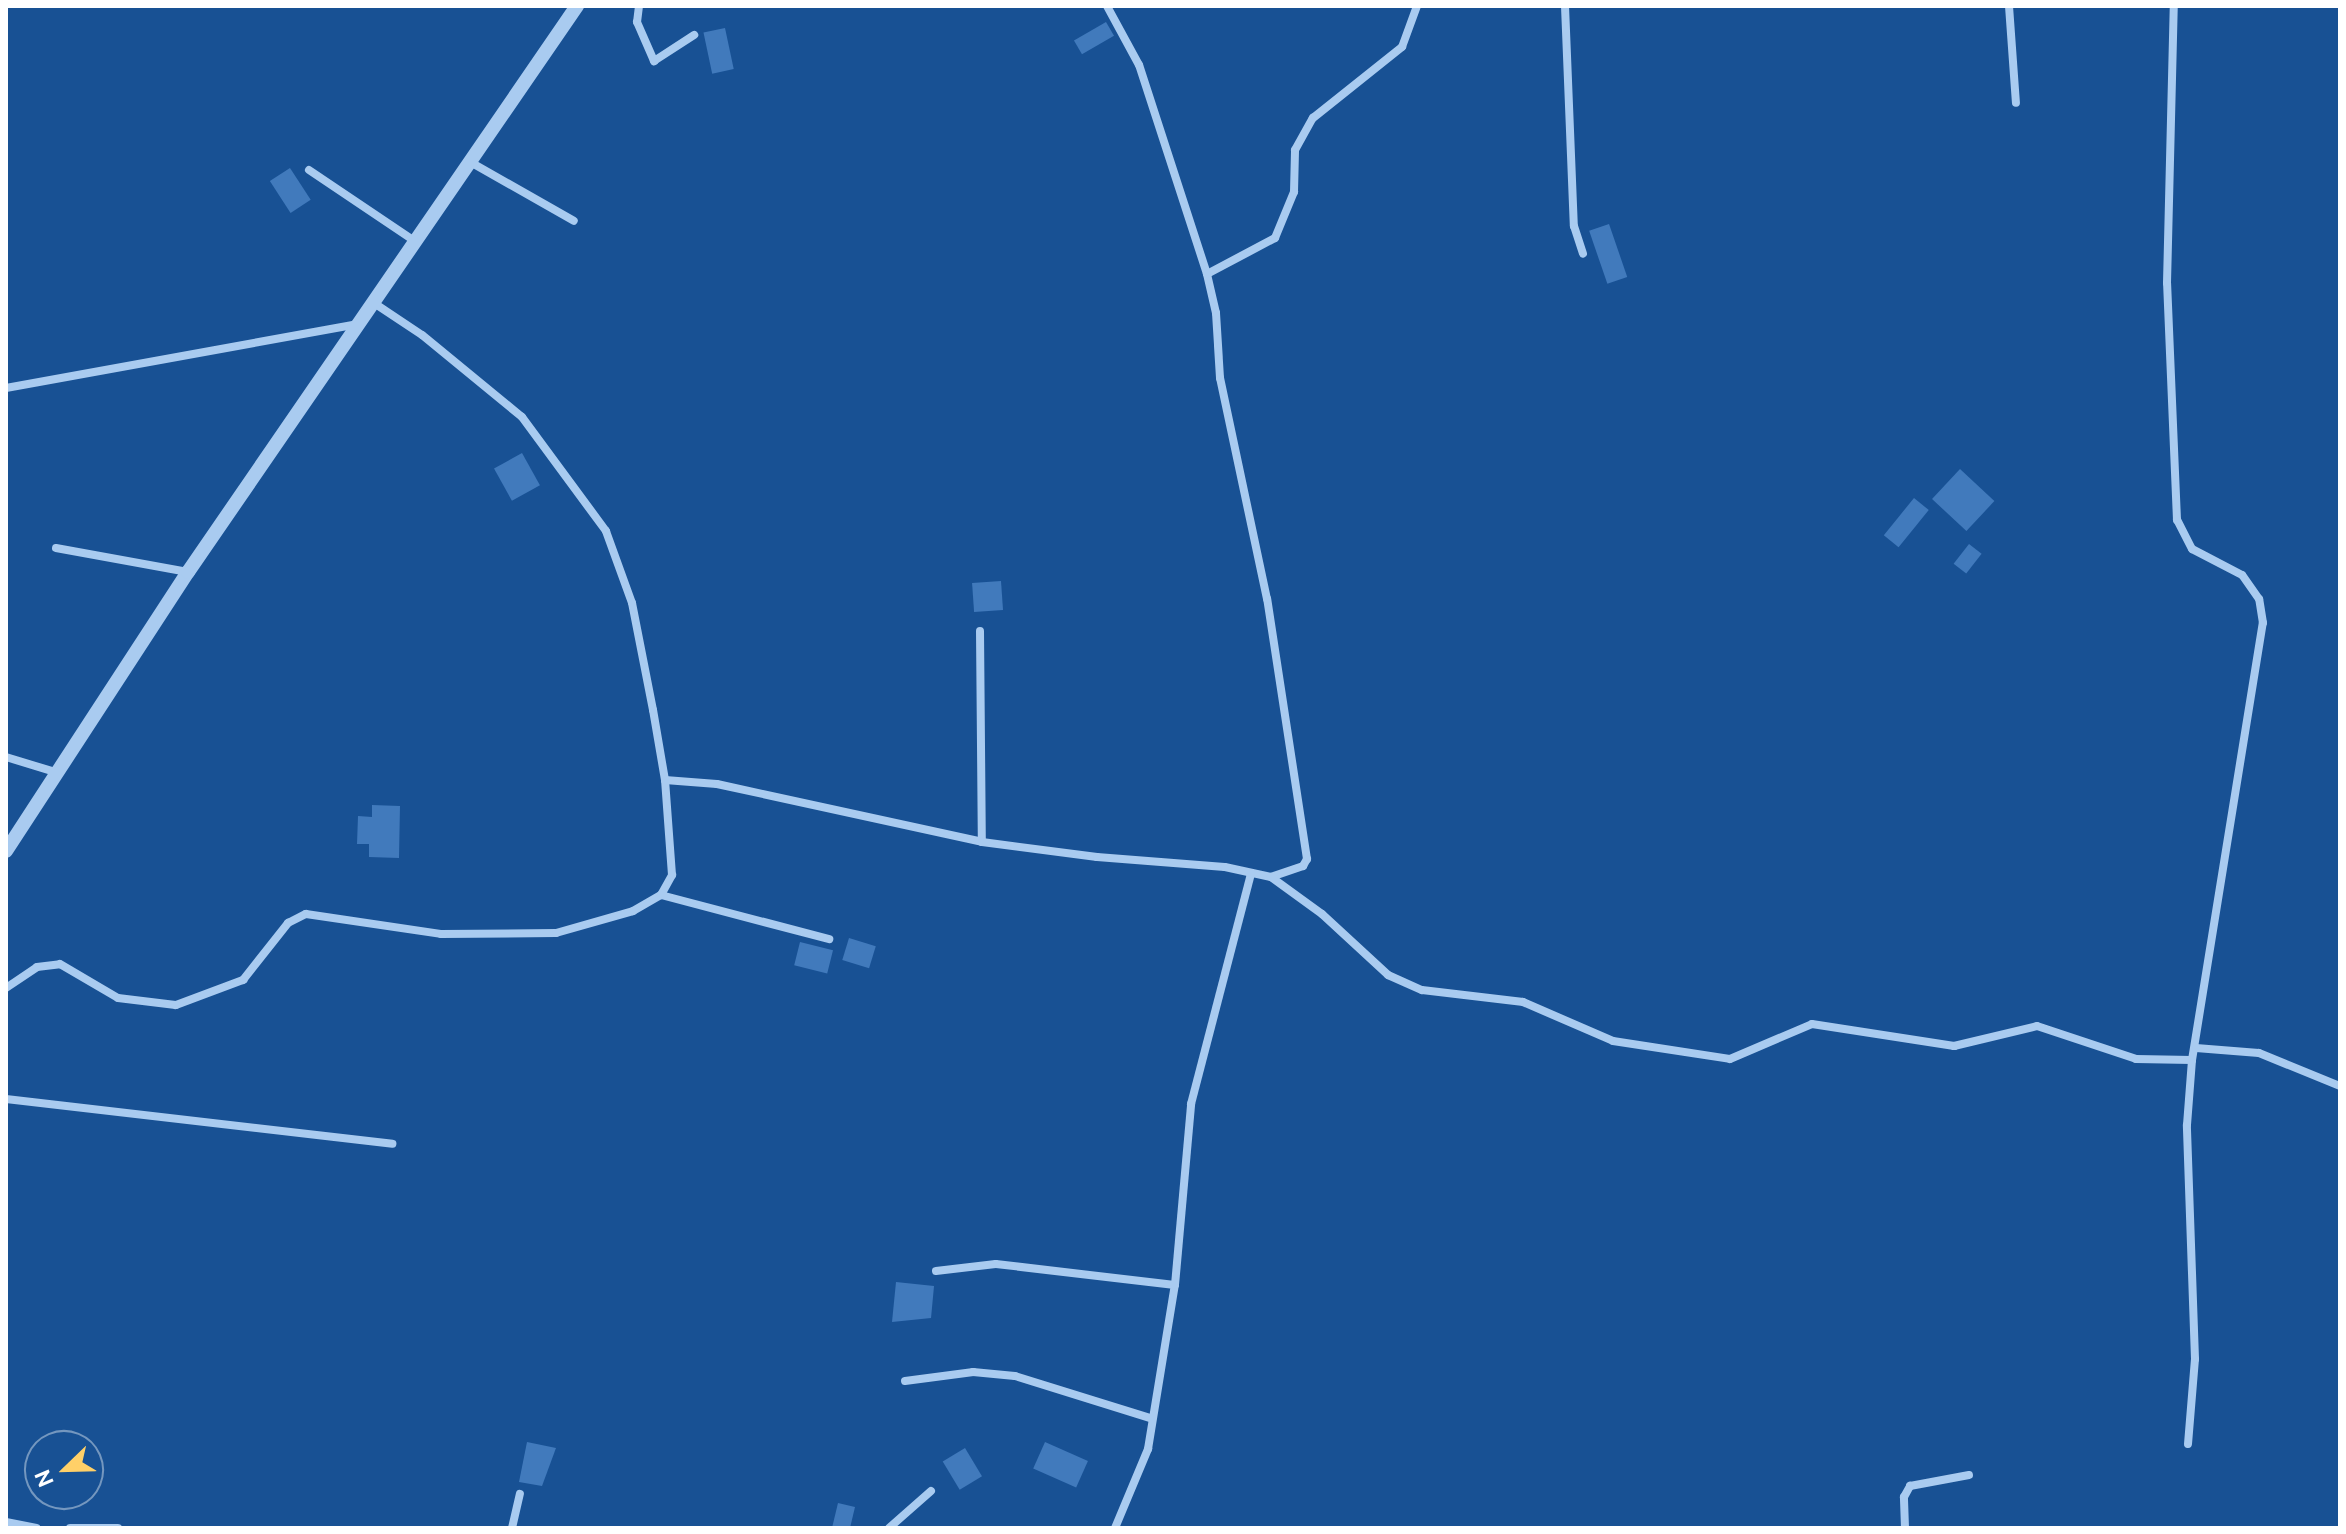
<!DOCTYPE html>
<html>
<head>
<meta charset="utf-8">
<style>
  body { margin:0 }
  #map { position:relative; width:2346px; height:1534px; overflow:hidden; background:#185194; font-family:Ubuntu,sans-serif }
  div>[style] { position:absolute }
  .building>* { inset:0; background:#417abc; transform-origin:0 0 }
  .minor>* { height:8px; margin:-4px; padding:0 4px; transform-origin:4px; border-radius:4px; background:#a9cbf0 }
  .tertiary>* { height:14px; margin:-7px; padding:0 7px; transform-origin:7px; border-radius:7px; background:#a9cbf0 }
  span { translate:-50% -50%; white-space:nowrap; text-align:center; line-height:1.15; -webkit-text-stroke:7px #185194; paint-order:stroke }
  .frame { position:absolute; inset:0; border:8px solid #fff; pointer-events:none }
  .north { position:absolute; left:24px; top:1430px; width:80px; height:80px; box-sizing:border-box; background:#185194; border:2px solid #7497bf; border-radius:50%; rotate:247deg; font-size:22px; font-weight:700; line-height:32px; text-align:center; color:#fff }
  .north::after { content:''; display:block; margin:auto; width:28px; height:36px; background:#ffd068; clip-path:polygon(50% 0,100% 100%,50% 72%,0 100%) }
</style>
</head>
<body>
<div id="map">
  <div class="building">
    <div style="left:1106px;top:22px;width:16px;height:37px;rotate:60deg"></div>
    <div style="left:725px;top:28px;width:42px;height:22px;rotate:78deg"></div>
    <div style="left:290px;top:168px;width:38px;height:24px;rotate:57deg"></div>
    <div style="left:1609px;top:224px;width:56px;height:21px;rotate:71deg"></div>
    <div style="left:522px;top:453px;width:37px;height:32px;rotate:61deg"></div>
    <div style="left:1960px;top:469px;width:47px;height:41px;rotate:43deg"></div>
    <div style="left:1914px;top:498px;width:19px;height:48px;rotate:39deg"></div>
    <div style="left:1969px;top:544px;width:16px;height:25px;rotate:38deg"></div>
    <div style="left:1001px;top:581px;width:29px;height:29px;rotate:86deg"></div>
    <div style="clip-path:polygon(372px 805px,400px 806px,399px 858px,369px 857px,369px 844px,357px 844px,358px 816px,372px 817px)"></div>
    <div style="left:849px;top:938px;width:28px;height:23px;rotate:17deg"></div>
    <div style="left:800px;top:942px;width:34px;height:24px;rotate:14deg"></div>
    <div style="clip-path:polygon(896px 1282px,934px 1286px,931px 1318px,892px 1322px)"></div>
    <div style="clip-path:polygon(527px 1442px,556px 1448px,542px 1486px,519px 1482px)"></div>
    <div style="left:1045px;top:1442px;width:47px;height:29px;rotate:24deg"></div>
    <div style="left:965px;top:1448px;width:33px;height:26px;rotate:59deg"></div>
    <div style="clip-path:polygon(838px 1503px,855px 1507px,850px 1528px,832px 1528px)"></div>
  </div>
  <div class="minor">
    <div style="left:639px;top:6px;width:16px;rotate:97deg"></div>
    <div style="left:637px;top:22px;width:43px;rotate:66.4deg"></div>
    <div style="left:654px;top:61px;width:48px;rotate:-33deg"></div>
    <div style="left:1565px;top:6px;width:220px;rotate:87.7deg"></div>
    <div style="left:1574px;top:226px;width:29px;rotate:72deg"></div>
    <div style="left:2009px;top:6px;width:97px;rotate:85.9deg"></div>
    <div style="left:472px;top:163px;width:117px;rotate:29.6deg"></div>
    <div style="left:309px;top:170px;width:129px;rotate:33.9deg"></div>
    <div style="left:1207px;top:274px;width:77px;rotate:-27.9deg"></div>
    <div style="left:1275px;top:238px;width:50px;rotate:-67.6deg"></div>
    <div style="left:1294px;top:192px;width:42px;rotate:-88.6deg"></div>
    <div style="left:1295px;top:150px;width:37px;rotate:-61deg"></div>
    <div style="left:1313px;top:118px;width:114px;rotate:-38.6deg"></div>
    <div style="left:1402px;top:47px;width:44px;rotate:-69.9deg"></div>
    <div style="left:6px;top:388px;width:358px;rotate:-10.3deg"></div>
    <div style="left:56px;top:548px;width:134px;rotate:10.3deg"></div>
    <div style="left:980px;top:631px;width:211px;rotate:89.5deg"></div>
    <div style="left:6px;top:757px;width:51px;rotate:17deg"></div>
    <div style="left:665px;top:780px;width:52px;rotate:4.4deg"></div>
    <div style="left:717px;top:784px;width:271px;rotate:12.3deg"></div>
    <div style="left:982px;top:842px;width:116px;rotate:7.4deg"></div>
    <div style="left:1097px;top:857px;width:128px;rotate:4.5deg"></div>
    <div style="left:1225px;top:867px;width:47px;rotate:12.3deg"></div>
    <div style="left:1271px;top:877px;width:34px;rotate:-19deg"></div>
    <div style="left:1303px;top:866px;width:8px;rotate:-60deg"></div>
    <div style="left:1307px;top:859px;width:263px;rotate:-98.7deg"></div>
    <div style="left:1267px;top:599px;width:226px;rotate:-102deg"></div>
    <div style="left:1220px;top:378px;width:65px;rotate:-93.5deg"></div>
    <div style="left:1216px;top:313px;width:40px;rotate:-103deg"></div>
    <div style="left:1207px;top:274px;width:220px;rotate:-108deg"></div>
    <div style="left:1139px;top:65px;width:67px;rotate:-118.5deg"></div>
    <div style="left:1271px;top:877px;width:63px;rotate:36deg"></div>
    <div style="left:1322px;top:914px;width:90px;rotate:42.7deg"></div>
    <div style="left:1388px;top:975px;width:37px;rotate:24deg"></div>
    <div style="left:1422px;top:990px;width:102px;rotate:6.8deg"></div>
    <div style="left:1523px;top:1002px;width:98px;rotate:23.4deg"></div>
    <div style="left:1613px;top:1041px;width:118px;rotate:8.7deg"></div>
    <div style="left:1730px;top:1059px;width:89px;rotate:-23.1deg"></div>
    <div style="left:1812px;top:1024px;width:144px;rotate:8.8deg"></div>
    <div style="left:1954px;top:1046px;width:85px;rotate:-13.5deg"></div>
    <div style="left:2037px;top:1026px;width:104px;rotate:18.4deg"></div>
    <div style="left:2136px;top:1059px;width:56px;rotate:1deg"></div>
    <div style="left:2192px;top:1060px;width:443px;rotate:-80.8deg"></div>
    <div style="left:2263px;top:623px;width:24px;rotate:-99deg"></div>
    <div style="left:2259px;top:599px;width:29px;rotate:-125deg"></div>
    <div style="left:2242px;top:575px;width:56px;rotate:-152.5deg"></div>
    <div style="left:2192px;top:549px;width:33px;rotate:-117deg"></div>
    <div style="left:2177px;top:520px;width:237px;rotate:-92.4deg"></div>
    <div style="left:2167px;top:283px;width:277px;rotate:-88.6deg"></div>
    <div style="left:661px;top:895px;width:174px;rotate:14.7deg"></div>
    <div style="left:6px;top:988px;width:37px;rotate:-34deg"></div>
    <div style="left:37px;top:967px;width:23px;rotate:-7deg"></div>
    <div style="left:60px;top:964px;width:67px;rotate:30.4deg"></div>
    <div style="left:118px;top:998px;width:58px;rotate:6.9deg"></div>
    <div style="left:176px;top:1005px;width:72px;rotate:-20.5deg"></div>
    <div style="left:243px;top:980px;width:73px;rotate:-51.7deg"></div>
    <div style="left:288px;top:923px;width:20px;rotate:-27deg"></div>
    <div style="left:306px;top:914px;width:136px;rotate:8.4deg"></div>
    <div style="left:441px;top:934px;width:115px;rotate:-0.5deg"></div>
    <div style="left:556px;top:933px;width:80px;rotate:-15.9deg"></div>
    <div style="left:633px;top:911px;width:32px;rotate:-30deg"></div>
    <div style="left:661px;top:895px;width:23px;rotate:-61deg"></div>
    <div style="left:672px;top:875px;width:95px;rotate:-94.2deg"></div>
    <div style="left:665px;top:780px;width:71px;rotate:-99.7deg"></div>
    <div style="left:653px;top:710px;width:109px;rotate:-101.1deg"></div>
    <div style="left:632px;top:603px;width:77px;rotate:-109.9deg"></div>
    <div style="left:606px;top:531px;width:142px;rotate:-126.4deg"></div>
    <div style="left:522px;top:417px;width:129px;rotate:-140.6deg"></div>
    <div style="left:422px;top:335px;width:58px;rotate:-146.3deg"></div>
    <div style="left:2196px;top:1048px;width:63px;rotate:4.5deg"></div>
    <div style="left:2259px;top:1053px;width:87px;rotate:22.2deg"></div>
    <div style="left:6px;top:1099px;width:389px;rotate:6.6deg"></div>
    <div style="left:936px;top:1271px;width:60px;rotate:-6.7deg"></div>
    <div style="left:996px;top:1264px;width:180px;rotate:6.7deg"></div>
    <div style="left:905px;top:1381px;width:69px;rotate:-7.5deg"></div>
    <div style="left:973px;top:1372px;width:42px;rotate:5.4deg"></div>
    <div style="left:1015px;top:1376px;width:141px;rotate:17.3deg"></div>
    <div style="left:2188px;top:1444px;width:85px;rotate:-85.3deg"></div>
    <div style="left:2195px;top:1359px;width:234px;rotate:-92deg"></div>
    <div style="left:2187px;top:1125px;width:65px;rotate:-85.6deg"></div>
    <div style="left:6px;top:1522px;width:31px;rotate:11deg"></div>
    <div style="left:70px;top:1528px;width:48px"></div>
    <div style="left:512px;top:1528px;width:35px;rotate:-77deg"></div>
    <div style="left:889px;top:1528px;width:56px;rotate:-41.4deg"></div>
    <div style="left:1115px;top:1528px;width:86px;rotate:-67.3deg"></div>
    <div style="left:1148px;top:1449px;width:166px;rotate:-80.7deg"></div>
    <div style="left:1175px;top:1285px;width:182px;rotate:-84.9deg"></div>
    <div style="left:1191px;top:1104px;width:238px;rotate:-75.4deg"></div>
    <div style="left:1905px;top:1528px;width:31px;rotate:-92deg"></div>
    <div style="left:1904px;top:1497px;width:13px;rotate:-61deg"></div>
    <div style="left:1910px;top:1486px;width:60px;rotate:-10.6deg"></div>
  </div>
  <div class="tertiary">
    <div style="left:6px;top:851px;width:333px;rotate:-56.9deg"></div>
    <div style="left:188px;top:572px;width:687px;rotate:-55.5deg"></div>
  </div>
  <div class="frame"></div>
  <div class="north">N</div>
</div>
</body>
</html>
